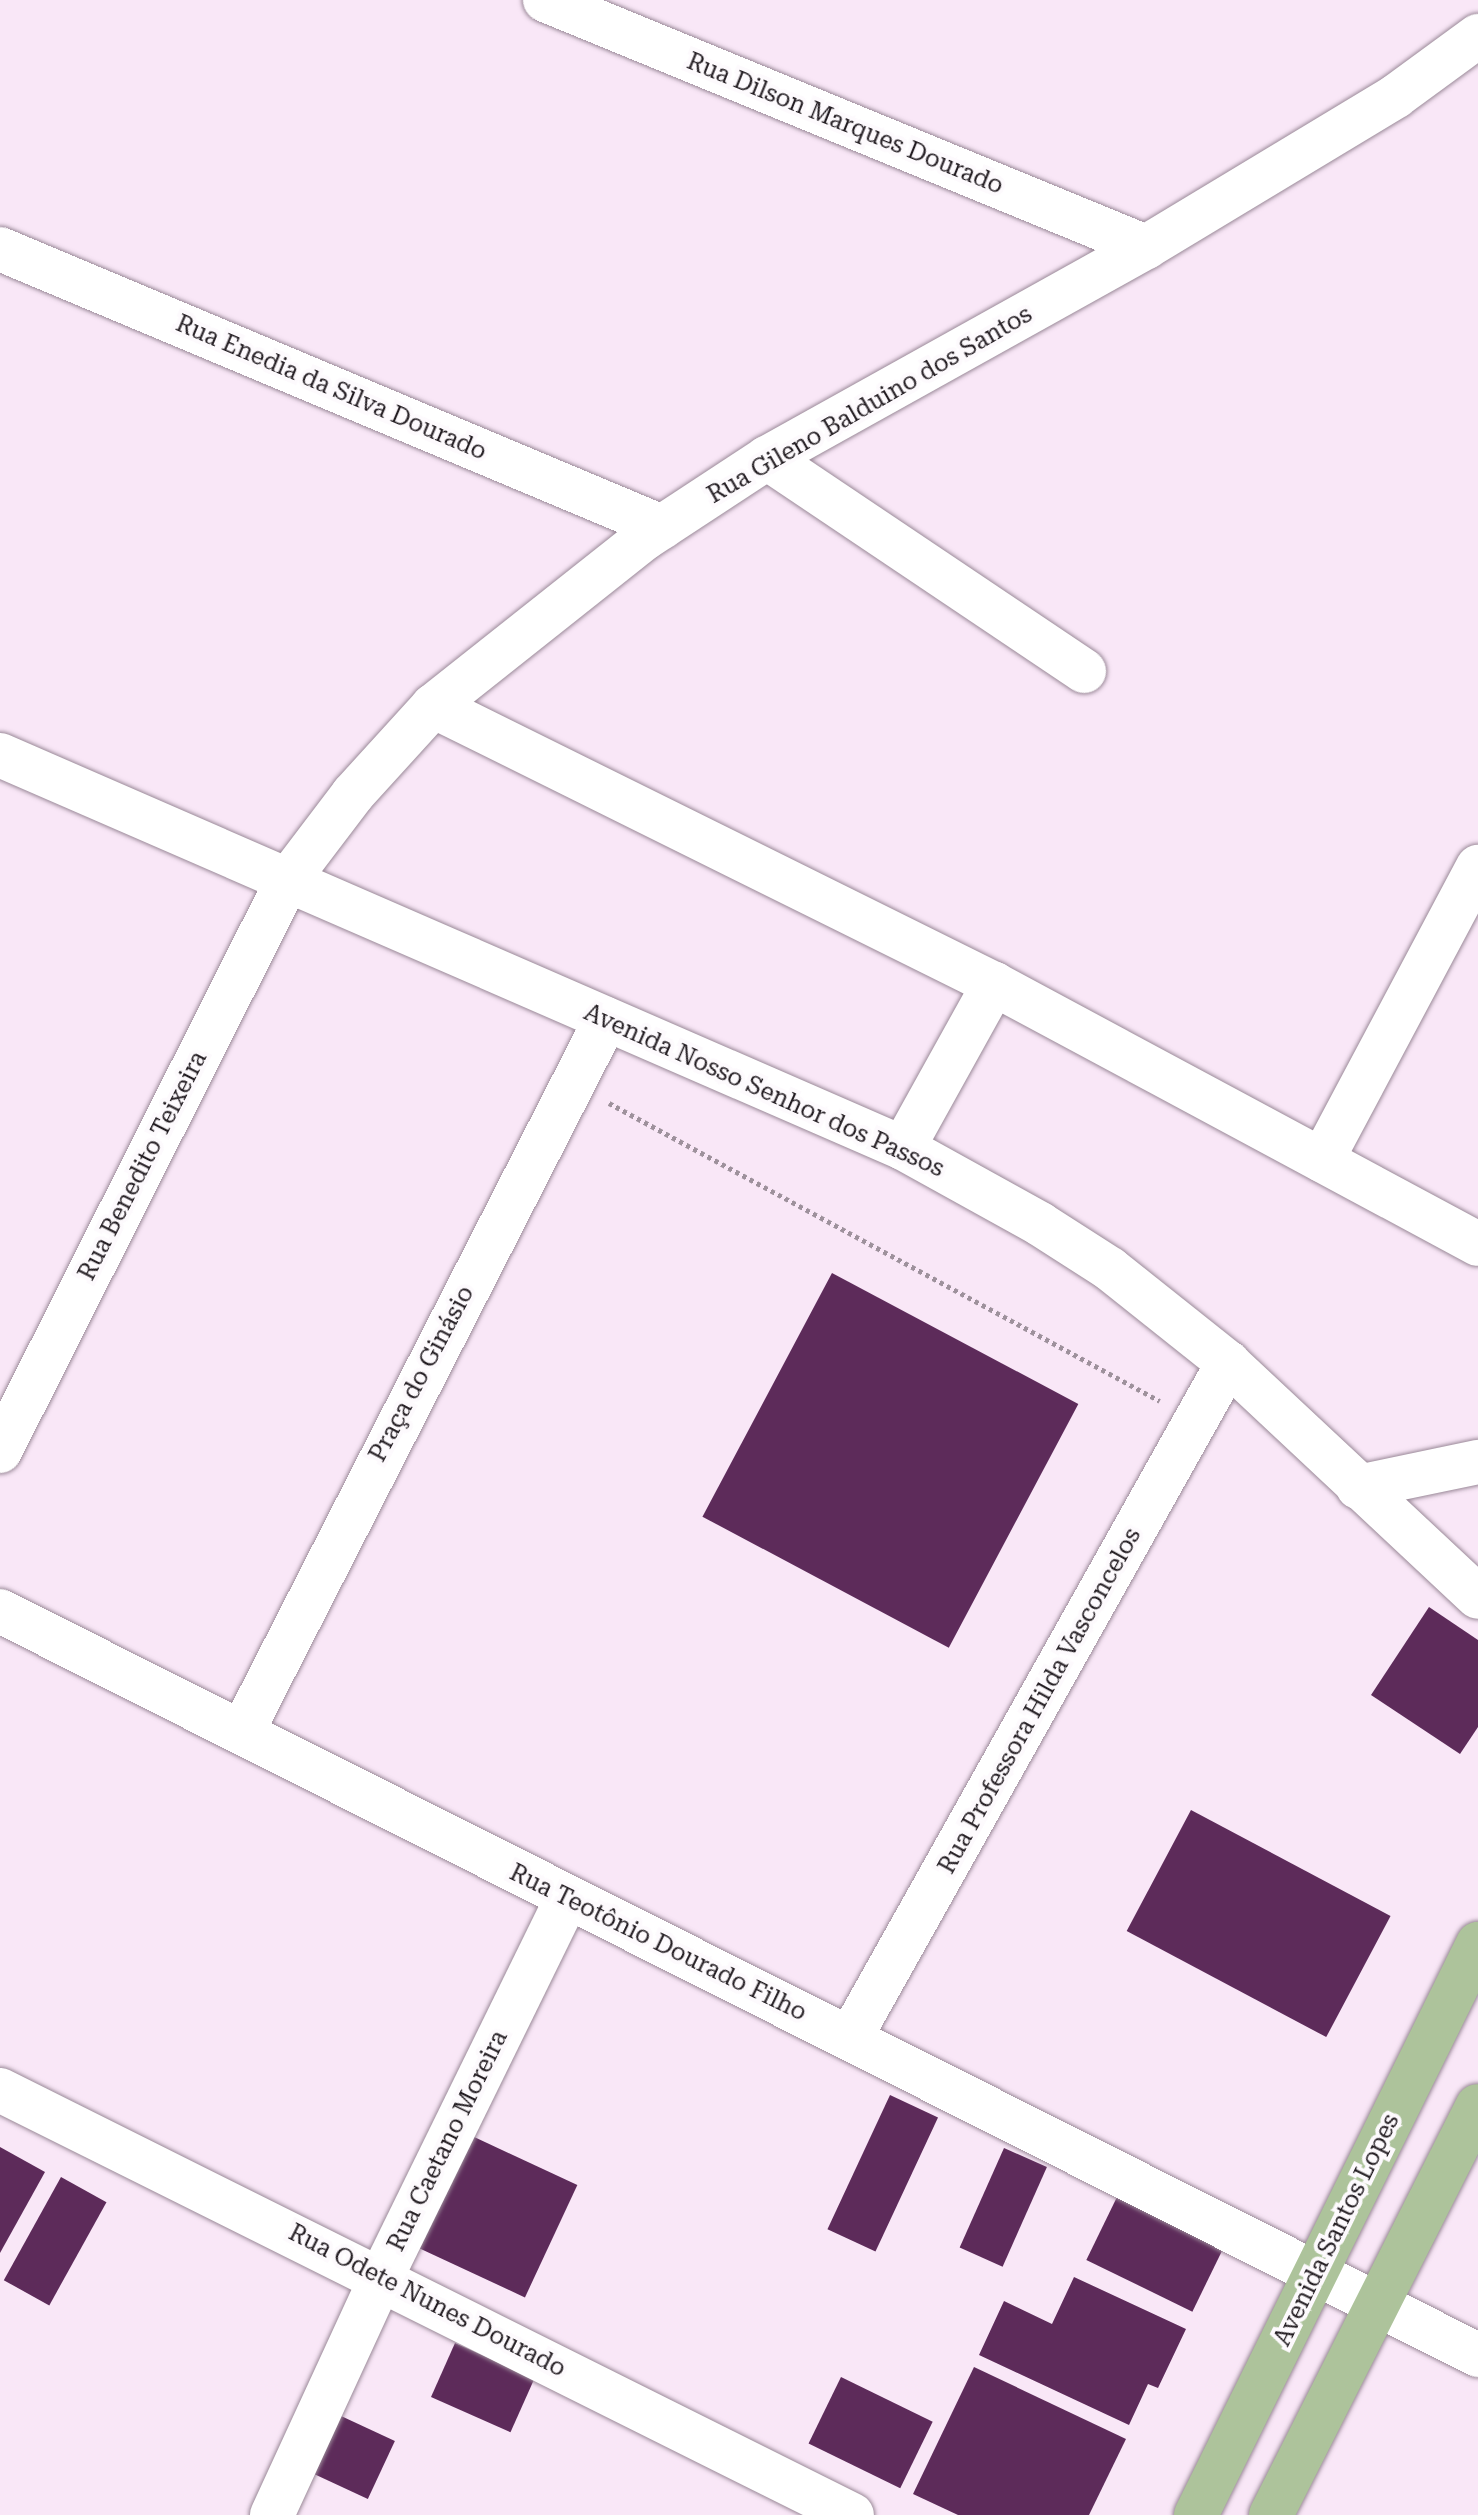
<!DOCTYPE html>
<html>
<head>
<meta charset="utf-8">
<style>
  body { margin:0 }
  #map { position:relative; width:1478px; height:2515px; overflow:hidden; background:#f9e7f7; font-family:"Roboto Serif",serif }
  div>[style] { position:absolute }
  .building>* { inset:0; background:#5d2b5a; transform-origin:0 0 }
  .path>* { height:5px; margin-top:-2.5px; transform-origin:0; background:repeating-linear-gradient(90deg,#9e919c 0 4px,transparent 0 8px) }
  .roads { filter:drop-shadow(0 0 2px #9a8998) drop-shadow(0 0 2px #9a8998) }
  .minor>* { height:44px; margin:-22px; padding:0 22px; transform-origin:22px; border-radius:22px; background:#fff }
  .major>* { height:44px; margin:-22px; padding:0 22px; transform-origin:22px; border-radius:22px; background:#adc39b }
  span { translate:-50% -50%; white-space:nowrap; text-align:center; line-height:1.15; -webkit-text-stroke:8px #fdfafd; paint-order:stroke }
  .street-label { font-size:24px; color:#221c21 }
</style>
</head>
<body>
<div id="map">
  <div class="building">
    <div style="left:832px;top:1273px;width:279px;height:276px;rotate:28deg"></div>
    <div style="clip-path:polygon(1429px 1607px,1478px 1640px,1478px 1727px,1460px 1754px,1371px 1695px)"></div>
    <div style="left:1191px;top:1810px;width:226px;height:137px;rotate:28deg"></div>
    <div style="left:890px;top:2095px;width:53px;height:148px;rotate:25deg"></div>
    <div style="left:455px;top:2128px;width:135px;height:124px;rotate:25deg"></div>
    <div style="clip-path:polygon(0 2147px,45px 2172px,0 2253px)"></div>
    <div style="left:1004px;top:2148px;width:47px;height:109px;rotate:24deg"></div>
    <div style="left:61px;top:2177px;width:52px;height:118px;rotate:29deg"></div>
    <div style="left:1117px;top:2197px;width:118px;height:70px;rotate:26deg"></div>
    <div style="clip-path:polygon(1074px 2277px,1186px 2329px,1158px 2388px,1148px 2384px,1129px 2425px,979px 2355px,1004px 2301px,1052px 2324px)"></div>
    <div style="left:455px;top:2343px;width:87px;height:59px;rotate:24deg"></div>
    <div style="clip-path:polygon(974px 2367px,1126px 2439px,1089px 2515px,958px 2515px,913px 2494px)"></div>
    <div style="left:841px;top:2377px;width:102px;height:74px;rotate:26deg"></div>
    <div style="left:326px;top:2409px;width:76px;height:64px;rotate:25deg"></div>
  </div>
  <div class="path">
    <div style="left:609px;top:1103px;width:626px;rotate:28.41deg"></div>
  </div>
  <div class="roads">
    <div class="minor">
      <div style="left:545px;top:0;width:650px;rotate:22.34deg"></div>
      <div style="left:0;top:249px;width:718px;rotate:22.78deg"></div>
      <div style="left:767px;top:458px;width:382px;rotate:33.9deg"></div>
      <div style="left:433px;top:706px;width:626px;rotate:26.36deg"></div>
      <div style="left:994px;top:984px;width:549px;rotate:28.24deg"></div>
      <div style="left:0;top:755px;width:985px;rotate:23.52deg"></div>
      <div style="left:903px;top:1148px;width:157px;rotate:29deg"></div>
      <div style="left:1040px;top:1224px;width:83px;rotate:32.7deg"></div>
      <div style="left:1110px;top:1269px;width:151px;rotate:38.5deg"></div>
      <div style="left:1228px;top:1363px;width:342px;rotate:43.1deg"></div>
      <div style="left:903px;top:1148px;width:188px;rotate:-61deg"></div>
      <div style="left:1322px;top:1160px;width:332px;rotate:-62deg"></div>
      <div style="left:0;top:1451px;width:638px;rotate:-63.27deg"></div>
      <div style="left:287px;top:881px;width:109px;rotate:-52.8deg"></div>
      <div style="left:353px;top:794px;width:119px;rotate:-47.7deg"></div>
      <div style="left:433px;top:706px;width:270px;rotate:-38.4deg"></div>
      <div style="left:645px;top:538px;width:146px;rotate:-33.3deg"></div>
      <div style="left:767px;top:458px;width:434px;rotate:-29.1deg"></div>
      <div style="left:1146px;top:247px;width:292px;rotate:-31.1deg"></div>
      <div style="left:1396px;top:96px;width:102px;rotate:-36.2deg"></div>
      <div style="left:1358px;top:1487px;width:123px;rotate:-11.8deg"></div>
      <div style="left:0;top:1611px;width:1655px;rotate:26.72deg"></div>
      <div style="left:243px;top:1730px;width:798px;rotate:-62.95deg"></div>
      <div style="left:850px;top:2038px;width:774px;rotate:-60.75deg"></div>
      <div style="left:0;top:2090px;width:952px;rotate:26.51deg"></div>
      <div style="left:272px;top:2515px;width:261px;rotate:-65.3deg"></div>
      <div style="left:381px;top:2278px;width:421px;rotate:-63.9deg"></div>
    </div>
    <div class="major">
      <div style="left:1196px;top:2515px;width:637px;rotate:-63.72deg"></div>
      <div style="left:1271px;top:2515px;width:458px;rotate:-63.2deg"></div>
    </div>
  </div>
  <div class="street-label">
    <span style="left:845px;top:124px;rotate:22deg">Rua Dilson Marques Dourado</span>
    <span style="left:331px;top:388px;rotate:23deg">Rua Enedia da Silva Dourado</span>
    <span style="left:870px;top:405px;rotate:-30deg">Rua Gileno Balduino dos Santos</span>
    <span style="left:764px;top:1091px;rotate:24deg">Avenida Nosso Senhor dos Passos</span>
    <span style="left:143px;top:1166px;rotate:-63deg">Rua Benedito Teixeira</span>
    <span style="left:422px;top:1374px;rotate:-62deg">Praça do Ginásio</span>
    <span style="left:1040px;top:1701px;rotate:-61deg">Rua Professora Hilda Vasconcelos</span>
    <span style="left:658px;top:1943px;rotate:26deg">Rua Teotônio Dourado Filho</span>
    <span style="left:448px;top:2141px;rotate:-64deg">Rua Caetano Moreira</span>
    <span style="left:1337px;top:2230px;rotate:-64deg">Avenida Santos Lopes</span>
    <span style="left:427px;top:2301px;rotate:27deg">Rua Odete Nunes Dourado</span>
  </div>
</div>
</body>
</html>
